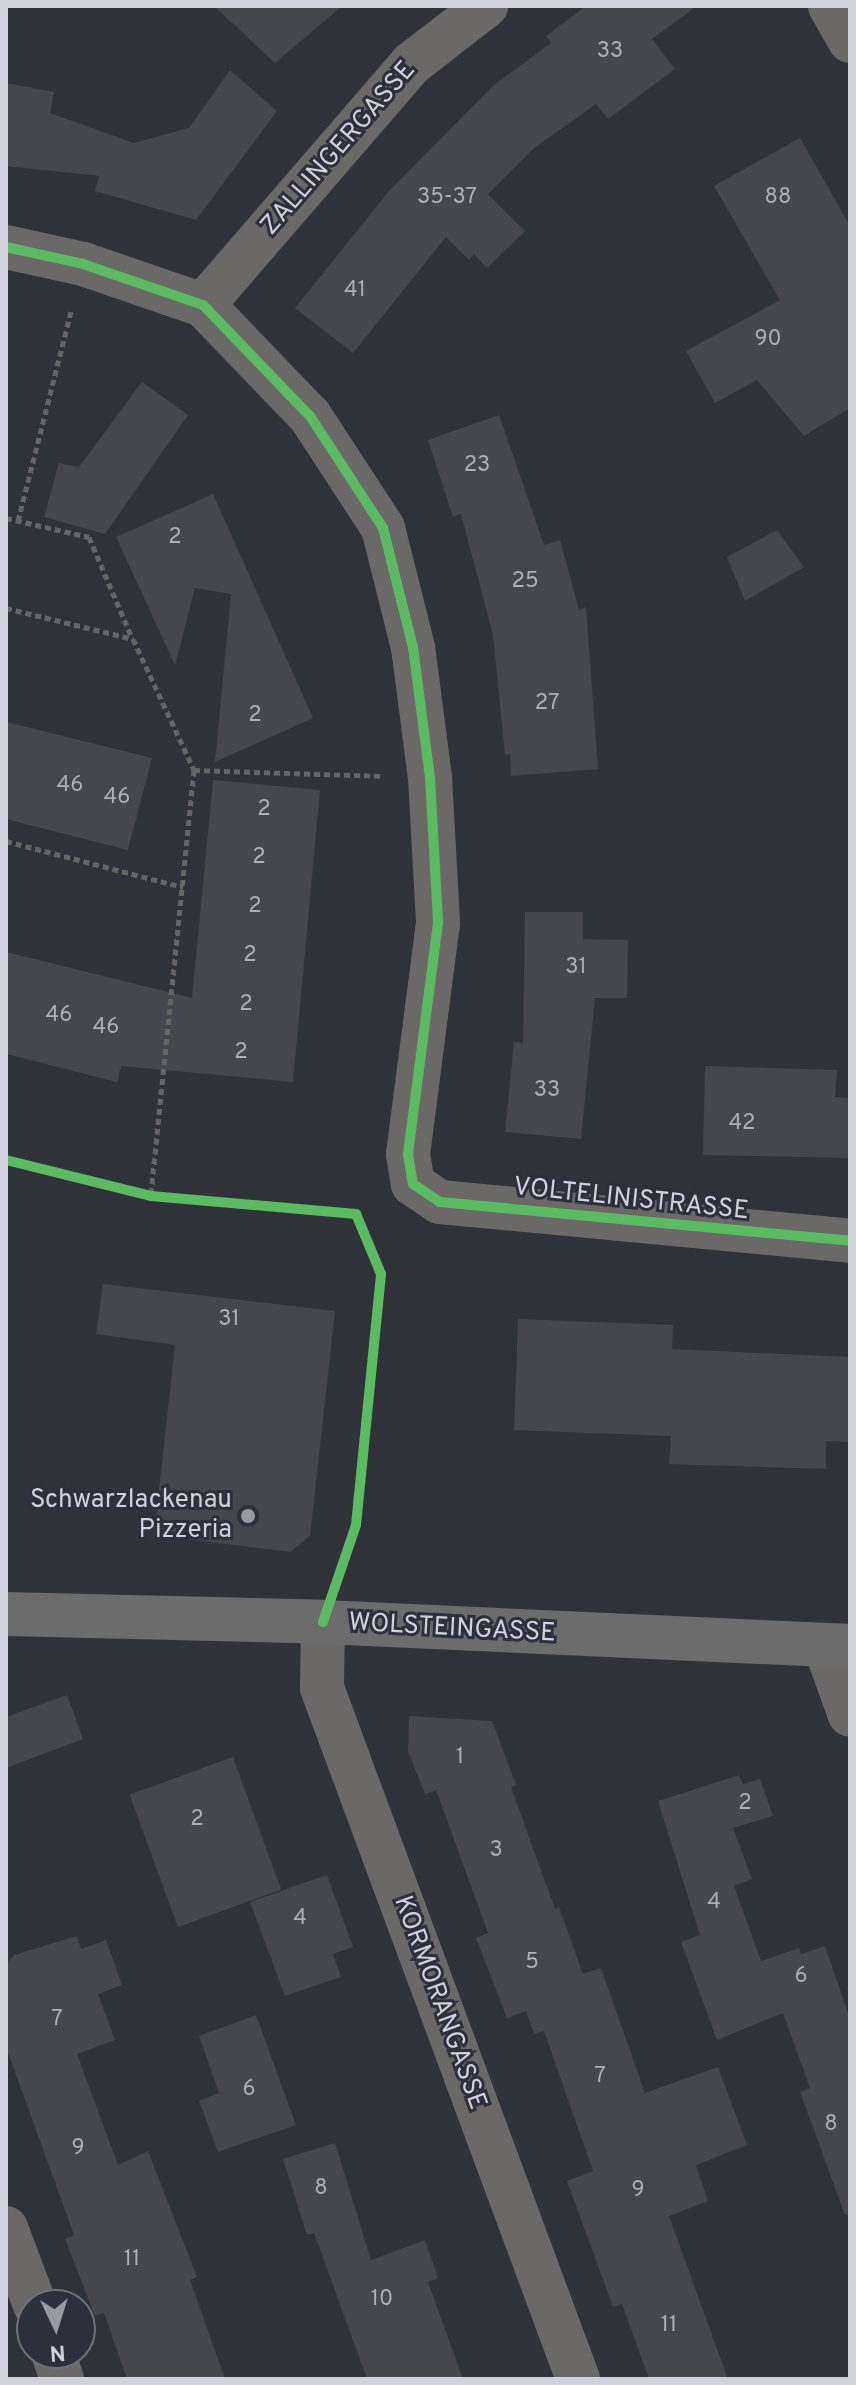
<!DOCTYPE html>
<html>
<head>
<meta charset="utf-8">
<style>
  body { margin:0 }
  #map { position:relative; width:856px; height:2385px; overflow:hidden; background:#30323a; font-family:Overpass,sans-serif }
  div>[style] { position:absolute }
  .building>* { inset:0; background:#46464d; transform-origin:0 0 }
  .path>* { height:5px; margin-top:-2.5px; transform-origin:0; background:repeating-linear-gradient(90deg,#666566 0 6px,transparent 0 10px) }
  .street>* { height:44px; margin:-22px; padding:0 22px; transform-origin:22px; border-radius:22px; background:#6a6968 }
  .secondary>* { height:44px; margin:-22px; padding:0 22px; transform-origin:22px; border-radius:22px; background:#6c6c6c }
  .cycleway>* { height:10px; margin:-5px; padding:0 5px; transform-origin:5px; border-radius:5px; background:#5cba63 }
  .dots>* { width:22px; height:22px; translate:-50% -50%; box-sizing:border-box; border:4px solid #2d2f3d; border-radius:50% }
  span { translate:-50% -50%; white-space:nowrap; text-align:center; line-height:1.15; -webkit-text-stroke:6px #2d2f3d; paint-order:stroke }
  .number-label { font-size:22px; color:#aeaeb7 }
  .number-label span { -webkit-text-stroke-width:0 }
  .street-label { font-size:26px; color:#d0d1da }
  .poi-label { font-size:26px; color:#d0d1da }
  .right { translate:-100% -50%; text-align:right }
  .frame { position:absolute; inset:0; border:8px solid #d0d1da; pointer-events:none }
  .north { position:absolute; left:16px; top:2289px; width:80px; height:80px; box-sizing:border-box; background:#2d2f3d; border:2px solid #6e707c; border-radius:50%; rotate:176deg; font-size:22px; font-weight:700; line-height:32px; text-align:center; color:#d0d1da }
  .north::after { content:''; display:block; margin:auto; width:28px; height:36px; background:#9899a2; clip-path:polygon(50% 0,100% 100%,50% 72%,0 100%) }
</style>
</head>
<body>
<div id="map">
  <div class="building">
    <div style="clip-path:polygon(214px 6px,342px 6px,275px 63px)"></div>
    <div style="clip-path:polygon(586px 6px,697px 6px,652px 39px,675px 69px,608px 119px,596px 104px,533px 149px,488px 194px,525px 231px,487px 268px,474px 254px,469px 260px,446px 237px,353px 353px,295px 308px,389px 191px,494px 85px,551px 43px,546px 36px)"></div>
    <div style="clip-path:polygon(230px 70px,277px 111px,196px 220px,95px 191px,99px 176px,6px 166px,6px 83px,54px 92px,50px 113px,134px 143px,189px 128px)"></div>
    <div style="clip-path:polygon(800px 138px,850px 226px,850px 408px,804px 436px,757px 380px,715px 403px,686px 351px,780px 300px,714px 186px)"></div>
    <div style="clip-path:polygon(142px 382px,188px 415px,105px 534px,44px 517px,59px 463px,79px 467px)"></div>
    <div style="clip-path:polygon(499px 415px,544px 545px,560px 540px,579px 610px,586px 607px,598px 769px,511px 776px,510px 754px,505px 755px,493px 635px,461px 514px,453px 517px,428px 440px)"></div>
    <div style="clip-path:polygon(213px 494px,313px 718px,215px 762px,231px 594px,195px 588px,175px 665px,116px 537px)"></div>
    <div style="clip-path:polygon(777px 530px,804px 567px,745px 601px,727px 557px)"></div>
    <div style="clip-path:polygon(6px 722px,152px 758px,128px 850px,6px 819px)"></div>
    <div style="clip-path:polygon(213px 780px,320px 790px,293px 1082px,121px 1066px,117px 1082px,6px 1054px,6px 952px,192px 998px)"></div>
    <div style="clip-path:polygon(525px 912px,583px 912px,583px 939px,628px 940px,627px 998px,595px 998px,581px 1139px,505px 1132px,514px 1042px,523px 1043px)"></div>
    <div style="clip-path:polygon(705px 1066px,837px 1070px,835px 1097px,850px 1098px,850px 1158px,703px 1155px)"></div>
    <div style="clip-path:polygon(103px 1284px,335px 1311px,310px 1536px,290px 1552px,154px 1535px,175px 1345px,96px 1334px)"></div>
    <div style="clip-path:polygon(518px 1319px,673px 1325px,672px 1349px,850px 1357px,850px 1442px,826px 1441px,826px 1469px,669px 1464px,671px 1436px,514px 1430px)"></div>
    <div style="clip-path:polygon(67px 1695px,83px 1739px,6px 1768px,6px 1717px)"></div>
    <div style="clip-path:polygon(409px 1716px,492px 1721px,516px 1785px,511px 1787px,555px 1909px,559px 1907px,583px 1974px,601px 1968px,645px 2093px,718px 2067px,747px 2145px,696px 2165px,708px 2201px,669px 2216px,728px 2379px,649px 2379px,622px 2304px,613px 2307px,567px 2181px,593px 2171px,544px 2031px,534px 2034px,526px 2011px,507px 2018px,476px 1938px,488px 1933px,436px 1790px,425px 1794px,408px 1751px)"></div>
    <div style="left:233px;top:1757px;width:141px;height:110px;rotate:70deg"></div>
    <div style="clip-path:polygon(739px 1775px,743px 1784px,760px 1779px,773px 1816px,733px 1828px,752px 1879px,734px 1886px,761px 1961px,799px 1948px,801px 1954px,825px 1946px,850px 2019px,850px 2214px,845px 2215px,800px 2092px,810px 2088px,783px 2013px,717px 2040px,681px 1942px,700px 1935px,658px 1801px)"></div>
    <div style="clip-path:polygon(327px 1875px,353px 1947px,333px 1954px,341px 1977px,285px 1996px,250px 1902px)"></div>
    <div style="clip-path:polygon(77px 1936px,81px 1949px,106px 1940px,122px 1985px,98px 1994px,115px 2040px,77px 2054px,118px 2165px,148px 2151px,197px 2277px,190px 2280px,225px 2379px,127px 2379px,104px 2313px,95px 2316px,65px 2239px,74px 2235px,6px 2047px,6px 1965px,14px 1955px)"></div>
    <div style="clip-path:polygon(256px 2015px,296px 2125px,218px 2152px,199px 2101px,219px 2093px,199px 2036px)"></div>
    <div style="clip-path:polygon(335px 2143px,371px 2260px,425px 2240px,438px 2278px,428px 2282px,463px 2379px,367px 2379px,314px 2233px,307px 2235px,283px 2159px)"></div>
  </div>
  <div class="path">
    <div style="left:6px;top:518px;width:85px;rotate:12.9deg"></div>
    <div style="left:89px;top:537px;width:110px;rotate:66.9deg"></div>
    <div style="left:18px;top:521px;width:216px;rotate:-75.8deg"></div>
    <div style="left:6px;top:608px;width:131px;rotate:13.7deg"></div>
    <div style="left:133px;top:639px;width:145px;rotate:65deg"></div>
    <div style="left:194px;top:770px;width:428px;rotate:95.8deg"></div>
    <div style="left:194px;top:770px;width:187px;rotate:1.8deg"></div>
    <div style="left:6px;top:841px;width:183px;rotate:14.6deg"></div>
  </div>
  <div class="street">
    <div style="left:830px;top:6px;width:40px;rotate:60.3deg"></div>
    <div style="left:6px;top:247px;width:79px;rotate:12.4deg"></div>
    <div style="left:83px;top:264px;width:127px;rotate:18.9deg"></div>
    <div style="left:203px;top:305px;width:154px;rotate:46.1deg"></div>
    <div style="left:310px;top:416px;width:134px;rotate:56.9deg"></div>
    <div style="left:383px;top:528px;width:123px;rotate:75.9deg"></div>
    <div style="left:413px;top:647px;width:132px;rotate:82.6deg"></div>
    <div style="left:430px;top:778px;width:145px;rotate:86.8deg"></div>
    <div style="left:438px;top:923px;width:233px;rotate:97.4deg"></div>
    <div style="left:408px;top:1154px;width:30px;rotate:81deg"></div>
    <div style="left:413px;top:1184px;width:32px;rotate:34deg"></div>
    <div style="left:440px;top:1202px;width:412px;rotate:5.4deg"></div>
    <div style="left:203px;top:305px;width:318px;rotate:-49.2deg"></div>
    <div style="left:411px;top:64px;width:95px;rotate:-37.7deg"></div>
    <div style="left:323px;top:1622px;width:66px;rotate:90.9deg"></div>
    <div style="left:322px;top:1688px;width:737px;rotate:69.67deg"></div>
    <div style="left:825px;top:1646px;width:73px;rotate:70.1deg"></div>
    <div style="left:6px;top:2228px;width:82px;rotate:69.4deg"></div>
    <div style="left:53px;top:2353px;width:28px;rotate:71deg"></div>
  </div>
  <div class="secondary">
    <div style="left:6px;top:1614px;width:317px;rotate:1.4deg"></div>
    <div style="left:323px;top:1622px;width:528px;rotate:2.61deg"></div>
  </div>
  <div class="cycleway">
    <div style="left:6px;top:247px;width:79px;rotate:12.4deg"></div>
    <div style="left:83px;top:264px;width:127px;rotate:18.9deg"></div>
    <div style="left:203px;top:305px;width:154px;rotate:46.1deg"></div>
    <div style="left:310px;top:416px;width:134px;rotate:56.9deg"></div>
    <div style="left:383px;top:528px;width:123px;rotate:75.9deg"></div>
    <div style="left:413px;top:647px;width:132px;rotate:82.6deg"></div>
    <div style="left:430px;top:778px;width:145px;rotate:86.8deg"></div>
    <div style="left:438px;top:923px;width:233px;rotate:97.4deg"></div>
    <div style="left:408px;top:1154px;width:30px;rotate:81deg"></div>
    <div style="left:6px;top:1160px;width:149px;rotate:13.9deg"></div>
    <div style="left:151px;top:1196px;width:206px;rotate:5deg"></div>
    <div style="left:413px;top:1184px;width:32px;rotate:34deg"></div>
    <div style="left:440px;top:1202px;width:412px;rotate:5.4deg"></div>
    <div style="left:323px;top:1622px;width:102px;rotate:-71.2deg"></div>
    <div style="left:356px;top:1525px;width:252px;rotate:-84.3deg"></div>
    <div style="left:381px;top:1274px;width:65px;rotate:-112.6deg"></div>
  </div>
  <div class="dots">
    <div style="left:248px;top:1516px;background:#9899a2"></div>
  </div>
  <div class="number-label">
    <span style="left:610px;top:52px">33</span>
    <span style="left:447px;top:198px">35-37</span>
    <span style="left:778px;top:198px">88</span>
    <span style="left:355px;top:291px">41</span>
    <span style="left:768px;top:340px">90</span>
    <span style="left:477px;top:466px">23</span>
    <span style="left:175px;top:538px">2</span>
    <span style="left:525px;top:582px">25</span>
    <span style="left:547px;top:704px">27</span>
    <span style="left:255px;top:716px">2</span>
    <span style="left:70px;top:786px">46</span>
    <span style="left:117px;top:798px">46</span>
    <span style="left:264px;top:810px">2</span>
    <span style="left:259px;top:858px">2</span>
    <span style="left:255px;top:907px">2</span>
    <span style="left:250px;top:956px">2</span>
    <span style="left:576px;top:968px">31</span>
    <span style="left:246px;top:1005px">2</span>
    <span style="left:59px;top:1016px">46</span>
    <span style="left:106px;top:1028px">46</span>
    <span style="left:241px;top:1053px">2</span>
    <span style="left:547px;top:1091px">33</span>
    <span style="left:742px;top:1124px">42</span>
    <span style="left:229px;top:1320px">31</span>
    <span style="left:460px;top:1758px">1</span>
    <span style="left:745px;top:1804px">2</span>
    <span style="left:197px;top:1820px">2</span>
    <span style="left:496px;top:1851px">3</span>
    <span style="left:714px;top:1903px">4</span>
    <span style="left:300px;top:1919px">4</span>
    <span style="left:532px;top:1963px">5</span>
    <span style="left:801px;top:1977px">6</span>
    <span style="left:57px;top:2020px">7</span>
    <span style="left:600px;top:2077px">7</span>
    <span style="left:249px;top:2090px">6</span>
    <span style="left:831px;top:2125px">8</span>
    <span style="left:78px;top:2149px">9</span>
    <span style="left:321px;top:2189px">8</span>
    <span style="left:638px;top:2191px">9</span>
    <span style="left:132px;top:2260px">11</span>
    <span style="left:382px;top:2300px">10</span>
    <span style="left:669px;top:2326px">11</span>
  </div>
  <div class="street-label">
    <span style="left:339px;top:149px;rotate:-49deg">ZALLINGERGASSE</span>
    <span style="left:631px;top:1200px;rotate:6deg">VOLTELINISTRASSE</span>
    <span style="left:452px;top:1629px;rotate:3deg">WOLSTEINGASSE</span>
    <span style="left:439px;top:2003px;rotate:70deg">KORMORANGASSE</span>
  </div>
  <div class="poi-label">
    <span class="right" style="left:232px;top:1516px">Schwarzlackenau<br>Pizzeria</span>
  </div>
  <div class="frame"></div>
  <div class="north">N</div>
</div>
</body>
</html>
